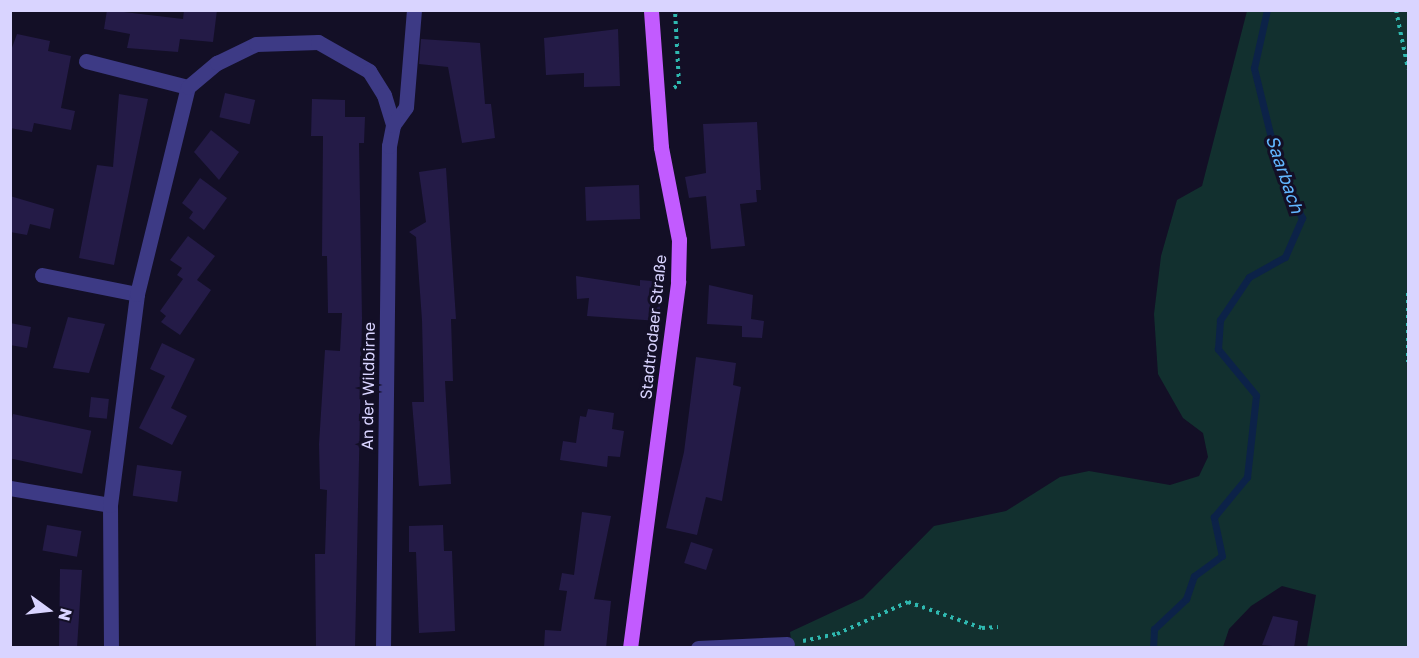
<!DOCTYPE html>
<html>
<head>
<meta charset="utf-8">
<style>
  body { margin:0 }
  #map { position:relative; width:1419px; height:658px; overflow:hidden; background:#130f26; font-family:"Golos Text",sans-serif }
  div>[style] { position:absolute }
  .green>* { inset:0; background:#12302f }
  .stream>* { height:7px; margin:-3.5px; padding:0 3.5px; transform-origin:3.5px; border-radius:3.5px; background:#0c2248 }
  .building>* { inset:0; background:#241b47; transform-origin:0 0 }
  .path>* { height:4px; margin-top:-2px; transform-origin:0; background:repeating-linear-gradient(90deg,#2fb8b0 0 3px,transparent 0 7.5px) }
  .minor>* { height:15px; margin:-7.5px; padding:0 7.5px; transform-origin:7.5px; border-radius:7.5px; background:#3d3a85 }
  .major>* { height:15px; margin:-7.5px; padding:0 7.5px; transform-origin:7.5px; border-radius:7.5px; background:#c25bff }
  span { translate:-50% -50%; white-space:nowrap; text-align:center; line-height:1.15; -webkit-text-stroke:6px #130f26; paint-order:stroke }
  .street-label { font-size:16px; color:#d9d4ff }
  .water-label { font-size:18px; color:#62b6ff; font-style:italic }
  .frame { position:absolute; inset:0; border:12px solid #d9d4ff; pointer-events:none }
  .north { position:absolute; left:18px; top:580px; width:60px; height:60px; -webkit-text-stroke:4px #130f26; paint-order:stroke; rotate:105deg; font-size:16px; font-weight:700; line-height:24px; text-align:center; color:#d9d4ff }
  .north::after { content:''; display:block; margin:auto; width:21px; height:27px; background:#d9d4ff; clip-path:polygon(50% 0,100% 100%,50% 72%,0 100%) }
</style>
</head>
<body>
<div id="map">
  <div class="green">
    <div style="clip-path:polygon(1247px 11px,1408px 11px,1408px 647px,1307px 647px,1316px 595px,1282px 586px,1251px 606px,1229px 629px,1223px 647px,792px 648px,790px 632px,863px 598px,934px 526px,1006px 511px,1060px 477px,1089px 471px,1170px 485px,1199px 476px,1208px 457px,1203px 433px,1183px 418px,1158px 374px,1154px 314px,1161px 256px,1177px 200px,1202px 186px)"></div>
  </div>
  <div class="stream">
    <div style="left:1153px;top:648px;width:19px;rotate:-87deg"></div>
    <div style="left:1154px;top:629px;width:44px;rotate:-43.2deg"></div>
    <div style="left:1186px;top:599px;width:24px;rotate:-71deg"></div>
    <div style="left:1194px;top:576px;width:34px;rotate:-36deg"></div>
    <div style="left:1222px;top:556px;width:40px;rotate:-102deg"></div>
    <div style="left:1214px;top:517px;width:52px;rotate:-50.5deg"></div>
    <div style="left:1247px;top:477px;width:82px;rotate:-83.7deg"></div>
    <div style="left:1256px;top:395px;width:60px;rotate:-129.6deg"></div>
    <div style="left:1218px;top:349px;width:29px;rotate:-86deg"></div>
    <div style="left:1220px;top:320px;width:52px;rotate:-56deg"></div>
    <div style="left:1249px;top:277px;width:41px;rotate:-29.1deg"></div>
    <div style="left:1285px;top:257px;width:43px;rotate:-66.4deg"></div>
    <div style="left:1302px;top:218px;width:57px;rotate:-114.8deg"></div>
    <div style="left:1278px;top:166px;width:101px;rotate:-103.8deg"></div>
    <div style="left:1254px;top:68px;width:59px;rotate:-77.4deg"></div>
  </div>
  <div class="building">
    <div style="clip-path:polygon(107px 10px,183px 19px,184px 10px,217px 10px,213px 42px,180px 39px,178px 52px,127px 48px,130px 34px,104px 29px)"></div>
    <div style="clip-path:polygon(618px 29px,620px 86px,584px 87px,584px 73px,546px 75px,544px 38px)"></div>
    <div style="clip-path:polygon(17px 34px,50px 41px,48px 51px,71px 56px,61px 108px,75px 111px,71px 130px,34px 123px,32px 132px,10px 128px,10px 53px)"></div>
    <div style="clip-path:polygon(421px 39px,480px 43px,485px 104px,491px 104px,495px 138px,462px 143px,448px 67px,419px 64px)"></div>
    <div style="left:225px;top:93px;width:31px;height:25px;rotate:13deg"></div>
    <div style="clip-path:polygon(119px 94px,148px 99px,114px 265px,79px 258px,97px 165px,113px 167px)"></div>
    <div style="clip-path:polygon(312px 99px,345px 100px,345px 117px,365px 117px,364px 143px,359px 143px,362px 318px,355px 648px,316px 648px,315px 554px,325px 554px,327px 490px,320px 489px,319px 444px,325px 350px,340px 351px,342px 313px,328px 313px,327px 256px,322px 256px,323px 136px,311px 136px)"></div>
    <div style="clip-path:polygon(757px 122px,761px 190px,756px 190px,757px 202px,740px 204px,745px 246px,711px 249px,706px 196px,689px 198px,685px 177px,706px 173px,703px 124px)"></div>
    <div style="clip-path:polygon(211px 130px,239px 152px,219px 180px,194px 152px)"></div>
    <div style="clip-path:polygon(446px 168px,456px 319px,451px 319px,453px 381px,445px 381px,451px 484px,419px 486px,412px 402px,424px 402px,422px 320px,416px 237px,409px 232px,426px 222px,419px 172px)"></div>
    <div style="clip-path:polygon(200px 178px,227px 198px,204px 230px,189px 218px,193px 212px,182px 203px)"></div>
    <div style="left:639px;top:185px;width:34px;height:54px;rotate:88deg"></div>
    <div style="clip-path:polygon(10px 196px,54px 209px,50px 229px,30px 224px,27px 235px,10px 232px)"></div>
    <div style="clip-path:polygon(188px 236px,215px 256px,197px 280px,211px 290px,180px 335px,161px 322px,166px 316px,160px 311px,183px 279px,177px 275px,182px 268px,170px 260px)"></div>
    <div style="clip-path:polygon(576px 276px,640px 286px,640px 280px,662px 282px,659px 321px,587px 316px,589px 298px,577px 299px)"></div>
    <div style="clip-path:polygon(709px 285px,753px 295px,751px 319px,764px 321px,762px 338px,742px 337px,742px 326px,707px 324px)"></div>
    <div style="clip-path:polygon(68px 317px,105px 324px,89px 373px,53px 368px)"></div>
    <div style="clip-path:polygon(10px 323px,31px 327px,27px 348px,10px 345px)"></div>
    <div style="clip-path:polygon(162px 343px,195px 359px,171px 408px,187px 416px,172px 445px,139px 428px,165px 376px,150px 369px)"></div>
    <div style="clip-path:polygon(696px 357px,736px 363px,733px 385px,741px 387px,722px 501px,706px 497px,697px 535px,666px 528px,684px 452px)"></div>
    <div style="left:91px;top:397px;width:18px;height:20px;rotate:6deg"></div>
    <div style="clip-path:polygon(588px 409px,614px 413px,612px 429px,624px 431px,620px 457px,608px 456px,607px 467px,560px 460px,563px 441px,576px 443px,580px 416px,586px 417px)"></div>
    <div style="left:13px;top:414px;width:80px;height:44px;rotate:12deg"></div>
    <div style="left:137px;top:465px;width:45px;height:31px;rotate:8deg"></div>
    <div style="clip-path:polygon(582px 512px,611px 516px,594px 599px,611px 601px,606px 648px,544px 648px,545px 630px,561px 631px,567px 591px,559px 590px,562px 573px,574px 575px)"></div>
    <div style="left:47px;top:525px;width:35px;height:26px;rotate:10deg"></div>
    <div style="clip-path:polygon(443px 525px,444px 551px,452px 551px,455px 631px,419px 633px,416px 552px,409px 552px,409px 526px)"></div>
    <div style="left:691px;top:542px;width:23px;height:22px;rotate:18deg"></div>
    <div style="clip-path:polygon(60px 569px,82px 570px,77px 648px,59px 648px)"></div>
    <div style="clip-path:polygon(1273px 616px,1298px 621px,1294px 648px,1262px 645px)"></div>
  </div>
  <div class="path">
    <div style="left:1396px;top:10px;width:60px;rotate:78.5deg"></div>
    <div style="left:674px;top:88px;width:6px;rotate:-39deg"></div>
    <div style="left:679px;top:84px;width:74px;rotate:-93.1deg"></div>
    <div style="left:1408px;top:293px;width:69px;rotate:90deg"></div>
    <div style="left:803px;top:641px;width:35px;rotate:-12deg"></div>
    <div style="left:837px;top:634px;width:78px;rotate:-24.3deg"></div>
    <div style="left:908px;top:602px;width:78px;rotate:19.4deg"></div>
    <div style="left:982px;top:628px;width:16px;rotate:-4deg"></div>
  </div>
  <div class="minor">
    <div style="left:86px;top:61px;width:105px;rotate:14.3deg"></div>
    <div style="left:42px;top:275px;width:97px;rotate:11.3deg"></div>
    <div style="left:10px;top:488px;width:101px;rotate:9.6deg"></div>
    <div style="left:111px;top:648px;width:143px;rotate:-90.4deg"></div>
    <div style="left:110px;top:505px;width:213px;rotate:-82.7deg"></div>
    <div style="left:137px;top:294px;width:213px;rotate:-76.2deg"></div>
    <div style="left:188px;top:87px;width:38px;rotate:-40deg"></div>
    <div style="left:217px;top:63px;width:43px;rotate:-26deg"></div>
    <div style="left:256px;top:44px;width:62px;rotate:-1.8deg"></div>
    <div style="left:318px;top:42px;width:59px;rotate:29.6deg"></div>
    <div style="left:369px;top:71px;width:28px;rotate:58deg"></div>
    <div style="left:384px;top:95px;width:31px;rotate:73deg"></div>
    <div style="left:383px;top:648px;width:502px;rotate:-89.32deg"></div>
    <div style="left:389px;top:146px;width:21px;rotate:-79deg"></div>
    <div style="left:393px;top:125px;width:22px;rotate:-54deg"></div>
    <div style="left:406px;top:107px;width:97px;rotate:-85.3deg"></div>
    <div style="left:698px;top:648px;width:89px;rotate:-2.6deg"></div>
  </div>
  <div class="major">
    <div style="left:630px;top:648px;width:370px;rotate:-82.5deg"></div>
    <div style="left:678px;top:281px;width:41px;rotate:-88.6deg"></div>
    <div style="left:679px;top:240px;width:95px;rotate:-101deg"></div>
    <div style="left:661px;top:147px;width:137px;rotate:-94.2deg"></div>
  </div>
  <div class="street-label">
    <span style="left:653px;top:327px;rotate:-84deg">Stadtrodaer Straße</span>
    <span style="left:368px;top:386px;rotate:-89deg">An der Wildbirne</span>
  </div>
  <div class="water-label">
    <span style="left:1285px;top:174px;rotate:71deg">Saarbach</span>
  </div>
  <div class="frame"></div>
  <div class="north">N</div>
</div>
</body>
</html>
